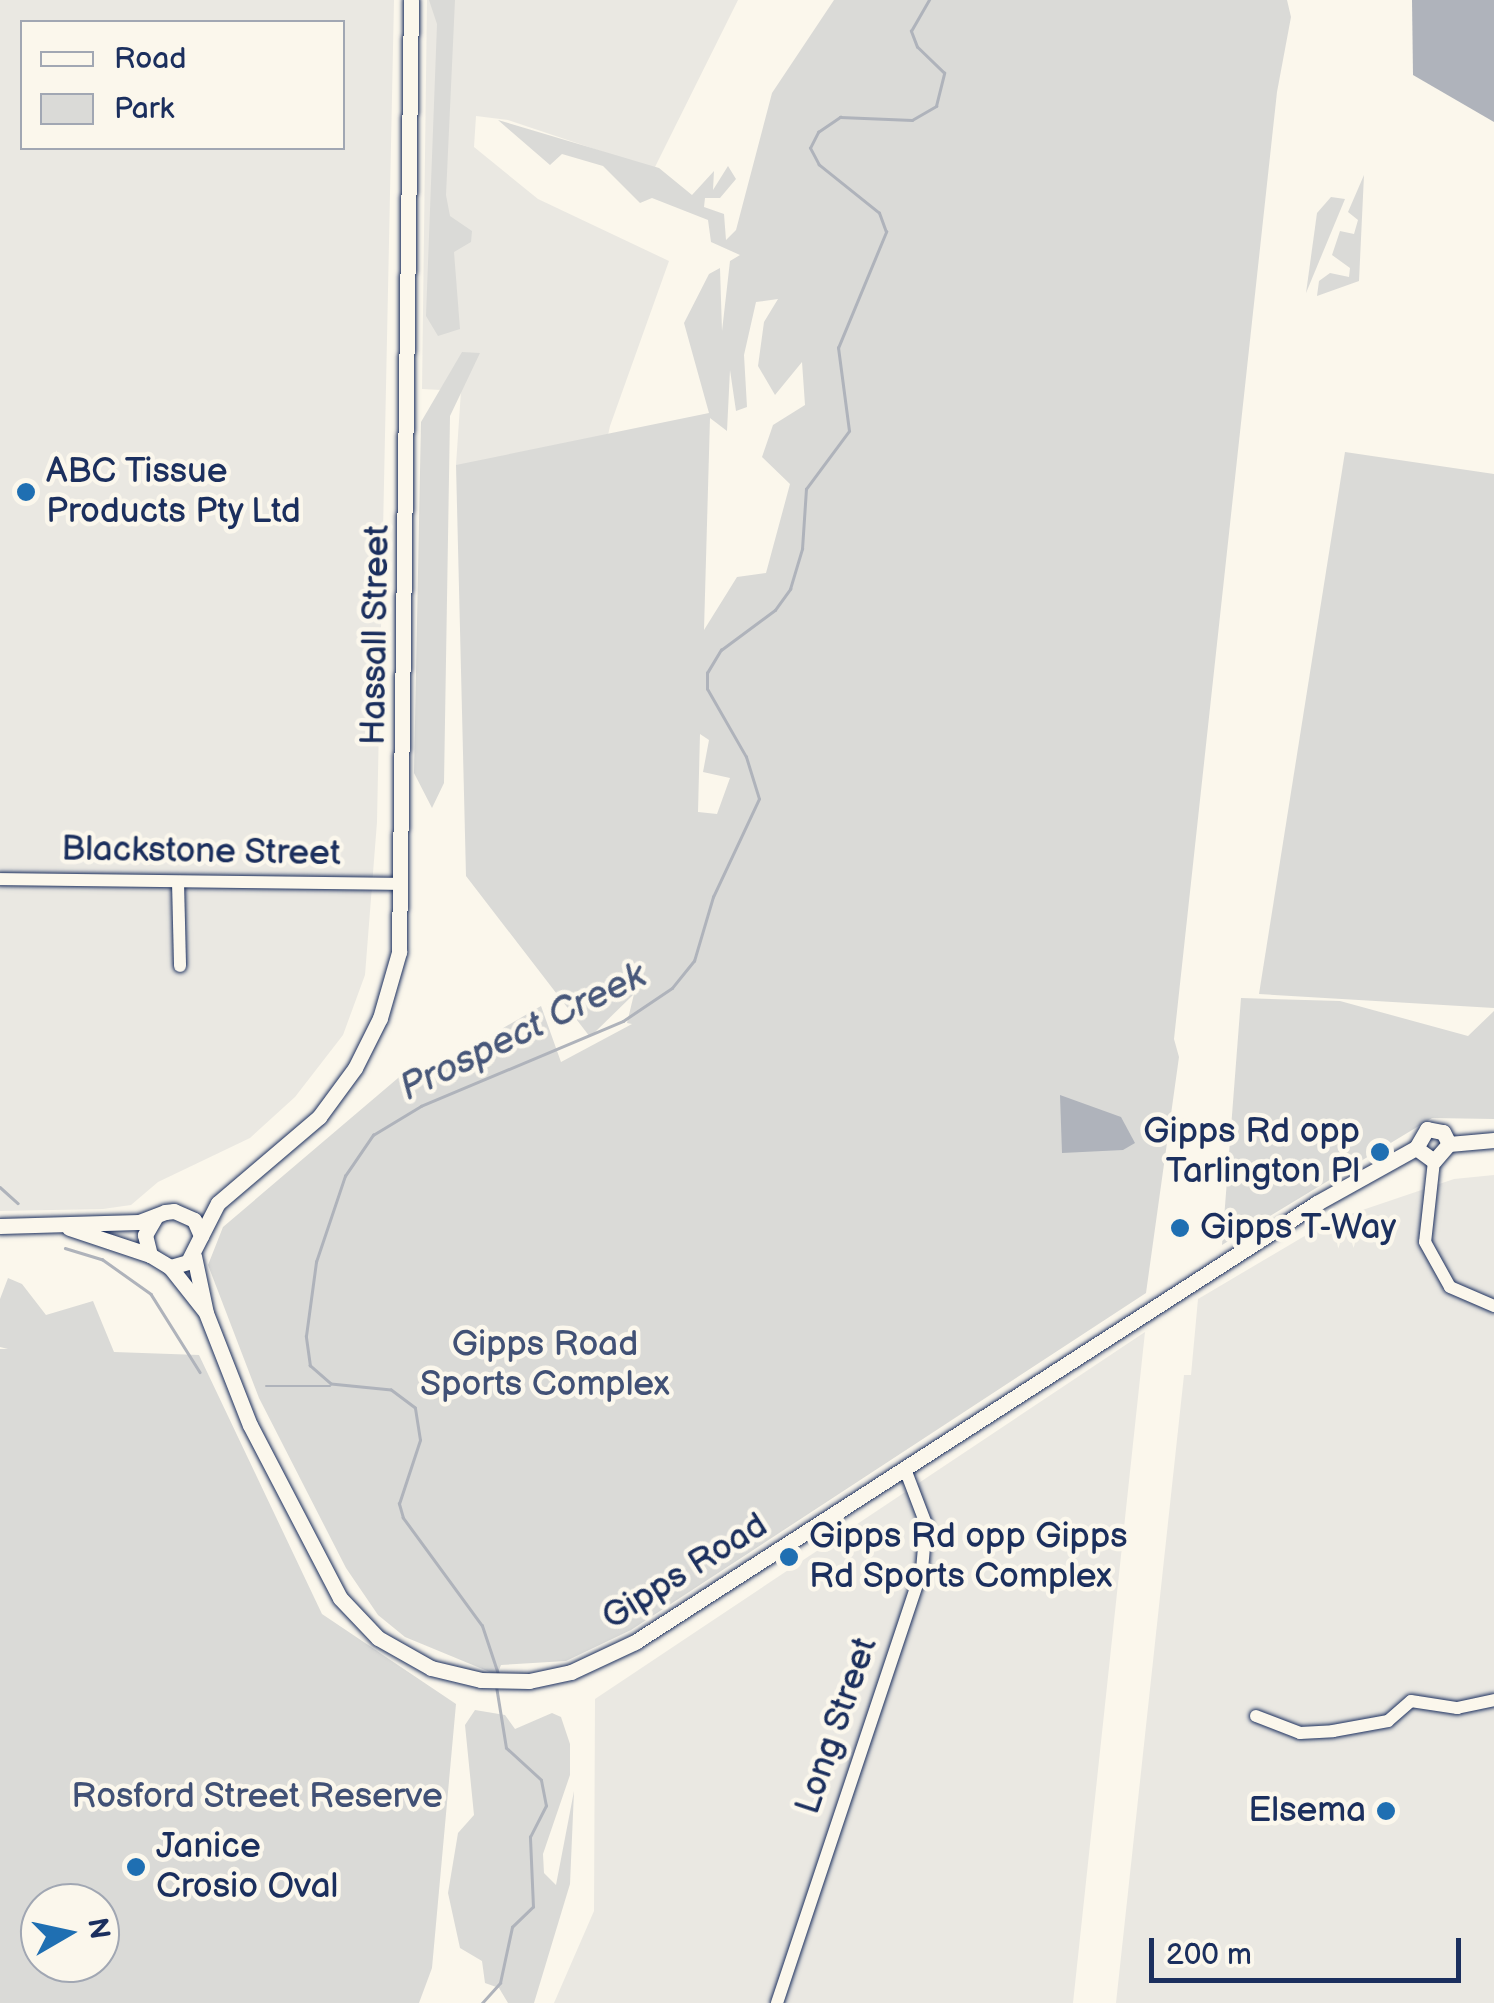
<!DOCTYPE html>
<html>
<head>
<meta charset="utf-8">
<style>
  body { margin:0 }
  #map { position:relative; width:1494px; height:2003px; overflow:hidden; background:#fbf7ec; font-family:"Balsamiq Sans",sans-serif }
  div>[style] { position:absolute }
  .built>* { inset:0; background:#eae8e2 }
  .green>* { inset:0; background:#dadad7 }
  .water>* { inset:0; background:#afb3bb }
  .stream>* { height:2.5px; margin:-1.25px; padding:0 1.25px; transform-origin:1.25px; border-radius:1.25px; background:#afb3bb }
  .roads { filter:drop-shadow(0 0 2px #1b2f5e) drop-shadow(0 0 2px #1b2f5e) }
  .minor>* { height:12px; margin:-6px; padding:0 6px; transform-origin:6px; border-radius:6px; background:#fbf7ec }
  .major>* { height:15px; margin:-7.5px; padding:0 7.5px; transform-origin:7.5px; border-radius:7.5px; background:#fbf7ec }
  .dots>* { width:28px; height:28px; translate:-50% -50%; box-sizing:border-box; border:5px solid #fbf7ec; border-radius:50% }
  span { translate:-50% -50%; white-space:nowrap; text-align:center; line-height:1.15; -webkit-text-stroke:9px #fbf7ec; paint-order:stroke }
  .poi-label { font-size:35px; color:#1b2f5e }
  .left { translate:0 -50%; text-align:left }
  .right { translate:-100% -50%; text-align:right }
  .street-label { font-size:35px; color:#1b2f5e }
  .park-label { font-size:35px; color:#415176 }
  .water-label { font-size:38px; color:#47577a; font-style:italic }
  .legend { position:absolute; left:20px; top:20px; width:325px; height:130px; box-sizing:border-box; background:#fbf7ec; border:2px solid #a1a7b3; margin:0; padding:12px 18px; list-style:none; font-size:30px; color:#1b2f5e }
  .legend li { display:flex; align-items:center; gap:20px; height:50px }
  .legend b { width:50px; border:2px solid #a1a7b3 }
  .north { position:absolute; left:20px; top:1883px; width:100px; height:100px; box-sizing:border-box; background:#fbf7ec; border:2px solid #a1a7b3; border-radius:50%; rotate:81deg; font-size:28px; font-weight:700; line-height:40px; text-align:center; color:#1b2f5e }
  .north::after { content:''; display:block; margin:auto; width:35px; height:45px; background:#1f6fb2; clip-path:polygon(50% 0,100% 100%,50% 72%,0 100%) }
  .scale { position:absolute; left:1149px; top:1938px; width:312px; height:45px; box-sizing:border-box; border:5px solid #1b2f5e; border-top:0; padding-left:12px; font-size:30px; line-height:35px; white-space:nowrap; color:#1b2f5e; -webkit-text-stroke:8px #fbf7ec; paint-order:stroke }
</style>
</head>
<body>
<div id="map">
  <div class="built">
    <div style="clip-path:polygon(evenodd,0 0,394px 0,377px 822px,365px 975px,343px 1035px,295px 1097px,250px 1138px,158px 1182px,131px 1205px,103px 1209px,0 1211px,0 0,22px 22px,342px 22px,342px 148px,22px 148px,22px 22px)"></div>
    <div style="clip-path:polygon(427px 0,738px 0,654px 169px,508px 120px,476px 116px,474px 147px,538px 199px,669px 261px,610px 426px,596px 489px,456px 465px,461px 391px,422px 389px)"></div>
    <div style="clip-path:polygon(1494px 1175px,1494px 2003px,1116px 2003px,1184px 1375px,1191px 1375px,1198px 1299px,1330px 1221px,1454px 1179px)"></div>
    <div style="clip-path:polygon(1145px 1332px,1073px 2003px,554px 2003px,594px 1911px,595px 1699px)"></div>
  </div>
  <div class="green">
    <div style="clip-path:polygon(429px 0,455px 0,446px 195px,450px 216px,472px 231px,471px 242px,454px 252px,460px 329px,438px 336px,426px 316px,437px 24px)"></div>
    <div style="clip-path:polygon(evenodd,834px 0,1287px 0,1291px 17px,1277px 92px,1174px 1039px,1179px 1057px,1146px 1293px,631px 1630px,566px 1661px,501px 1665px,497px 1675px,405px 1637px,378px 1615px,346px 1568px,259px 1398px,208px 1265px,223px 1227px,411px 1067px,460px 1067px,497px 1047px,498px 1031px,541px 1006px,561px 1062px,632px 1024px,627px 1023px,634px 994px,590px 1037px,466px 876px,456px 465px,709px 413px,684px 323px,709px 274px,720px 268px,722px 331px,730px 261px,740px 255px,711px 242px,708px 220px,652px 198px,640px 203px,603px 166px,562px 154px,550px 165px,498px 120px,659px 168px,692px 195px,714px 171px,713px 190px,728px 166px,736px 179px,720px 198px,705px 198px,704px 207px,724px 214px,726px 240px,736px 230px,772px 93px,834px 0,778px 299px,764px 322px,758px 366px,775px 395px,802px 362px,805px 405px,773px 425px,762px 457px,790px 484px,766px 573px,737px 577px,704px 630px,710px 418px,727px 431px,730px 370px,736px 411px,747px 407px,744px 355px,756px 302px,778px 299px,834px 0,700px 734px,709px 740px,703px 772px,730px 778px,717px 814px,698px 812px,700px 734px)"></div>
    <div style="clip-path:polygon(1364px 175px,1359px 281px,1317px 296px,1319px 281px,1330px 273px,1349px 277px,1350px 268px,1332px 255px,1340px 231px,1354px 234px,1358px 220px,1348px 212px)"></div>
    <div style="clip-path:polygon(1331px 197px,1345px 199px,1306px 293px,1317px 213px)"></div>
    <div style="clip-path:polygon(462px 352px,480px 353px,450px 416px,444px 783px,432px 808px,414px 773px,421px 422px)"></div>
    <div style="clip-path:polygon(1345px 452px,1494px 474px,1494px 1008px,1259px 994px)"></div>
    <div style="clip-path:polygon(1241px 998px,1340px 1001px,1468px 1036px,1494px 1011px,1494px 1119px,1432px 1118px,1222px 1245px)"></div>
    <div style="clip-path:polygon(evenodd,8px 1278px,22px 1284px,46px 1315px,93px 1301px,114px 1352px,199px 1355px,322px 1614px,456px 1704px,432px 1968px,419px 2003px,0 2003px,0 1349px,8px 1349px,0 1347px,0 1299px,8px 1278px,40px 1903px,100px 1903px,100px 1963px,40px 1963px,40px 1903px)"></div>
    <div style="clip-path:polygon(475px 1710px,505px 1715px,515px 1729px,552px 1713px,561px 1717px,570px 1744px,570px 1775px,543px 1854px,544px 1873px,556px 1885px,574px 1791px,570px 1884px,534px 2003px,508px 2003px,499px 1988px,485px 1983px,482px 1961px,460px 1948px,448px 1893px,458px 1833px,474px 1815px,465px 1725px)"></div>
  </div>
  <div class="water">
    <div style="clip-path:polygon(1412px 0,1494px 0,1494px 122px,1413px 75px)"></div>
    <div style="clip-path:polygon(1060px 1095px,1121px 1117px,1135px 1143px,1123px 1150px,1062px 1153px)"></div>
  </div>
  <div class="stream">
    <div style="left:0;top:1187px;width:24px;rotate:42deg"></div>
    <div style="left:65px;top:1248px;width:39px;rotate:17deg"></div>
    <div style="left:102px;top:1259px;width:60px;rotate:35.5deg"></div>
    <div style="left:151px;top:1294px;width:92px;rotate:57.9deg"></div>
    <div style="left:266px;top:1386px;width:64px"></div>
    <div style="left:498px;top:1674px;width:51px;rotate:-108.4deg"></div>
    <div style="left:482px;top:1626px;width:134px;rotate:-126.2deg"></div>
    <div style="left:403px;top:1518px;width:15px;rotate:-106deg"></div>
    <div style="left:399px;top:1504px;width:67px;rotate:-71.8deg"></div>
    <div style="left:420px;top:1440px;width:32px;rotate:-99deg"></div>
    <div style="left:415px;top:1408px;width:30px;rotate:-143deg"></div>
    <div style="left:391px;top:1390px;width:60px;rotate:-174.3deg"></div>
    <div style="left:331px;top:1384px;width:28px;rotate:-139deg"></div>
    <div style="left:310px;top:1366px;width:30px;rotate:-98deg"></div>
    <div style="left:306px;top:1336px;width:75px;rotate:-82.3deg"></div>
    <div style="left:316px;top:1262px;width:91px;rotate:-71.4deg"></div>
    <div style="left:345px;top:1176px;width:50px;rotate:-55.7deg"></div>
    <div style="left:373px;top:1135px;width:56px;rotate:-31.1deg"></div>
    <div style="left:421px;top:1106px;width:219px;rotate:-22.8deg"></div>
    <div style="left:623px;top:1021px;width:59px;rotate:-34deg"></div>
    <div style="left:672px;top:988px;width:35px;rotate:-51deg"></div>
    <div style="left:694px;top:961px;width:67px;rotate:-73.5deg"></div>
    <div style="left:713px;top:897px;width:108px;rotate:-64.9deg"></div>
    <div style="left:759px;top:799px;width:44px;rotate:-107.2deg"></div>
    <div style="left:746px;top:757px;width:78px;rotate:-119.8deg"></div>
    <div style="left:707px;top:689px;width:16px;rotate:-90deg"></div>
    <div style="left:707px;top:673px;width:27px;rotate:-59deg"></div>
    <div style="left:721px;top:650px;width:67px;rotate:-36.5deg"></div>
    <div style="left:775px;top:610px;width:26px;rotate:-54deg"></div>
    <div style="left:790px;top:589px;width:42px;rotate:-73.3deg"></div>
    <div style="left:802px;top:549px;width:60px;rotate:-86.2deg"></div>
    <div style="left:806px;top:489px;width:72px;rotate:-53.4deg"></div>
    <div style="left:849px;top:431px;width:84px;rotate:-97.5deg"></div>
    <div style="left:838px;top:348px;width:126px;rotate:-67.5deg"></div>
    <div style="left:886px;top:232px;width:20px;rotate:-110deg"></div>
    <div style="left:879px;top:213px;width:77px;rotate:-141.3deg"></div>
    <div style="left:819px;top:165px;width:19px;rotate:-118deg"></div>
    <div style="left:810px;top:148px;width:18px;rotate:-63deg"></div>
    <div style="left:818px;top:132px;width:27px;rotate:-34deg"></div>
    <div style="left:840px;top:117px;width:72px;rotate:2.4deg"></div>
    <div style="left:912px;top:120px;width:28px;rotate:-30deg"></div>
    <div style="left:936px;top:106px;width:34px;rotate:-76deg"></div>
    <div style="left:944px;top:73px;width:37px;rotate:-136deg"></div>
    <div style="left:917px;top:47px;width:17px;rotate:-111deg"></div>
    <div style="left:911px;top:31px;width:36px;rotate:-60deg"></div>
    <div style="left:482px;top:2003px;width:27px;rotate:-48deg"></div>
    <div style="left:500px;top:1983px;width:57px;rotate:-77.9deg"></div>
    <div style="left:512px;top:1927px;width:29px;rotate:-44deg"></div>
    <div style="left:533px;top:1907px;width:70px;rotate:-92.5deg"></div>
    <div style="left:530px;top:1837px;width:35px;rotate:-63deg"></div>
    <div style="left:546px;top:1806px;width:26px;rotate:-101deg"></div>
    <div style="left:541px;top:1780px;width:47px;rotate:-137.6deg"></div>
    <div style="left:506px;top:1748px;width:63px;rotate:-99.2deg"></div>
  </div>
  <div class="roads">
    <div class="minor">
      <div style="left:0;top:879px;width:402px;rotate:0.7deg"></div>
      <div style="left:178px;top:882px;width:84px;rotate:88.6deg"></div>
      <div style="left:1434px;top:1161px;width:81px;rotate:96.3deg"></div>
      <div style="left:1425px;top:1242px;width:51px;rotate:60.9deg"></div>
      <div style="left:1450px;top:1287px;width:48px;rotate:23.4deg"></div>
      <div style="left:1256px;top:1716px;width:47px;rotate:21.1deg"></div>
      <div style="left:1300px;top:1733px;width:33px;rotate:-3deg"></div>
      <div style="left:1333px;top:1731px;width:56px;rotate:-10.3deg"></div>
      <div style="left:1388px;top:1721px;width:30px;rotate:-41deg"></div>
      <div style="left:1411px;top:1701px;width:47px;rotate:8.7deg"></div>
      <div style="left:1457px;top:1708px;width:38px;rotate:-12deg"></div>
      <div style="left:777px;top:2003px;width:457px;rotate:-71.5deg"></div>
      <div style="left:922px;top:1570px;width:46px;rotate:-85deg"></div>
      <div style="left:926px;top:1524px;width:59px;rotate:-110.9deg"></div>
    </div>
    <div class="major">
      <div style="left:1449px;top:1144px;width:45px;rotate:-5.1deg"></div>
      <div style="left:1416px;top:1148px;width:22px;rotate:-60deg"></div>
      <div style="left:1427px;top:1129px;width:16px;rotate:11deg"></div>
      <div style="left:1443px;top:1132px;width:13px;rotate:63deg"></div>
      <div style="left:1416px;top:1148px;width:22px;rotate:36deg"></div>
      <div style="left:1434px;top:1161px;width:23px;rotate:-49deg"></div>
      <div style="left:0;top:1226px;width:139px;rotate:-1.6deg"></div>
      <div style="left:139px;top:1222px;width:28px;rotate:-21deg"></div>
      <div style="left:165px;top:1212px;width:9px;rotate:-6deg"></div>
      <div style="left:174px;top:1211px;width:22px;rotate:24deg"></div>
      <div style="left:194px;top:1220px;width:17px;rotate:66deg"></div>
      <div style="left:201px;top:1236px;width:29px;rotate:117deg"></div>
      <div style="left:188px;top:1262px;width:19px;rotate:164deg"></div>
      <div style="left:170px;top:1267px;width:23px;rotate:-149deg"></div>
      <div style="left:150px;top:1255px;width:21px;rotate:-104deg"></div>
      <div style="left:145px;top:1235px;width:22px;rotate:-60deg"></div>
      <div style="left:69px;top:1228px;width:85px;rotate:18.4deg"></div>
      <div style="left:201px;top:1236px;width:37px;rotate:-63deg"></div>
      <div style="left:218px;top:1203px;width:133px;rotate:-40.4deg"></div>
      <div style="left:319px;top:1117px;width:61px;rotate:-53.7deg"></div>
      <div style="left:355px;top:1068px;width:56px;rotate:-63.4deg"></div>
      <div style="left:380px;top:1018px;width:69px;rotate:-73.9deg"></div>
      <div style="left:399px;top:952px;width:952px;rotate:-89.28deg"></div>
      <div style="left:194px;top:1256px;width:58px;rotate:78.1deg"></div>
      <div style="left:206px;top:1313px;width:120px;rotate:68.6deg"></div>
      <div style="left:250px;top:1425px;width:195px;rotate:62.5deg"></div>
      <div style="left:340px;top:1598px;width:55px;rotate:46.5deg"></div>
      <div style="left:378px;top:1638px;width:61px;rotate:29.5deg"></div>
      <div style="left:431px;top:1668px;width:51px;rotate:13.5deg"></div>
      <div style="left:481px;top:1680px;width:48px;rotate:1.2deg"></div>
      <div style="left:529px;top:1681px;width:43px;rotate:-12.1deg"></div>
      <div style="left:571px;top:1672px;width:71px;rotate:-25.1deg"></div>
      <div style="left:635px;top:1642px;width:811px;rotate:-32.77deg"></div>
      <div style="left:1317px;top:1203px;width:113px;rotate:-29.1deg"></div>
      <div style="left:170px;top:1267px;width:55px;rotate:51.7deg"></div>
    </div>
  </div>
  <div class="dots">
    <div style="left:26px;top:492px;background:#1f6fb2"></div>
    <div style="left:1380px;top:1152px;background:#1f6fb2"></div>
    <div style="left:1180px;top:1228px;background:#1f6fb2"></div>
    <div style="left:789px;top:1557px;background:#1f6fb2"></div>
    <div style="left:1386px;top:1811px;background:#1f6fb2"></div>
    <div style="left:136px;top:1867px;background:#1f6fb2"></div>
  </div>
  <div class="poi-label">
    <span class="left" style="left:46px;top:492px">ABC Tissue<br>Products Pty Ltd</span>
    <span class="right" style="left:1360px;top:1152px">Gipps Rd opp<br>Tarlington Pl</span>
    <span class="left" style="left:1200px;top:1228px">Gipps T-Way</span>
    <span class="left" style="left:809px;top:1557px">Gipps Rd opp Gipps<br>Rd Sports Complex</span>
    <span class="right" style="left:1366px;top:1811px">Elsema</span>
    <span class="left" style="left:156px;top:1867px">Janice<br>Crosio Oval</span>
  </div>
  <div class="street-label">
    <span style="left:376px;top:635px;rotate:-89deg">Hassall Street</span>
    <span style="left:201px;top:852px;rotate:1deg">Blackstone Street</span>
    <span style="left:685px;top:1572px;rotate:-32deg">Gipps Road</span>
    <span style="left:837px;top:1726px;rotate:-71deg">Long Street</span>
  </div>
  <div class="park-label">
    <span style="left:545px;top:1365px">Gipps Road<br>Sports Complex</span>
    <span style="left:257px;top:1797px">Rosford Street Reserve</span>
  </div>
  <div class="water-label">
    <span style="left:523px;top:1032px;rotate:-26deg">Prospect Creek</span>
  </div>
  <ul class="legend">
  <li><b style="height:12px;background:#fbf7ec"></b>Road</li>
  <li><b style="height:28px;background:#dadad7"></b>Park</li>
  </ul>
  <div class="north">N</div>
  <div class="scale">200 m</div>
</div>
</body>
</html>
